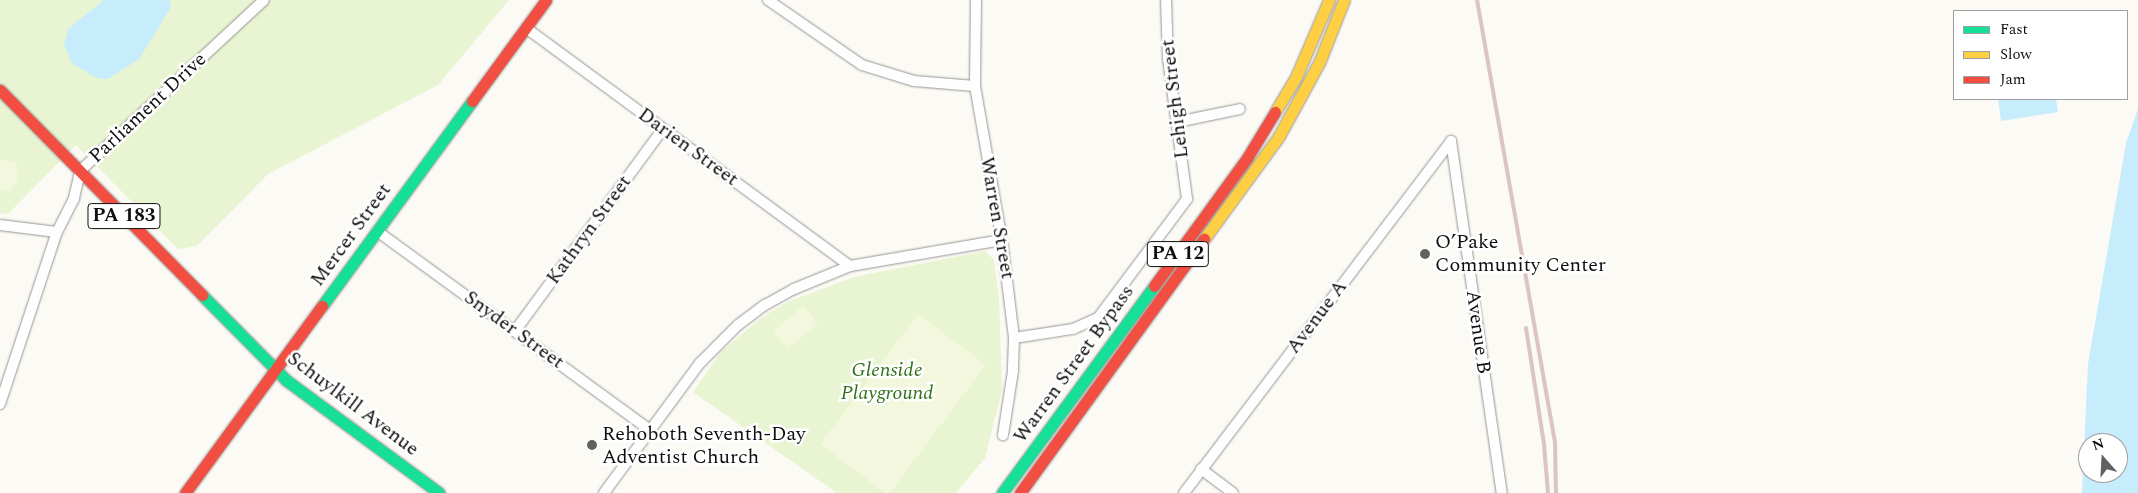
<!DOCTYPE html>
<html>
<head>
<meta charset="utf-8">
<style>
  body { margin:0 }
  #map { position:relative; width:2138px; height:493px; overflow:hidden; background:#fcfaf5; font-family:Spectral,serif }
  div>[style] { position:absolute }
  .green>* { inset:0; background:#e8f4d2 }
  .pitch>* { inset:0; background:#f2f7dd; transform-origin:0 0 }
  .water>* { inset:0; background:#c7ecfb }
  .roads { filter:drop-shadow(0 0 1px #969593) drop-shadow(0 0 1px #969593) }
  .street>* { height:10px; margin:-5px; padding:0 5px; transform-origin:5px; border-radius:5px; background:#fffefe }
  .fast>* { height:11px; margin:-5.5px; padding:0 5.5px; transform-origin:5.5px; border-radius:5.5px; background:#16e098 }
  .slow>* { height:11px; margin:-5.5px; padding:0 5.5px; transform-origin:5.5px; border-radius:5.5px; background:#ffcf43 }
  .jam>* { height:11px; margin:-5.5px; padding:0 5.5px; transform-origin:5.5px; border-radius:5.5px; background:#f24e42 }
  .rail>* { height:4px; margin:-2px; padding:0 2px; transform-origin:2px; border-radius:2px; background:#dbc4c6 }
  .dots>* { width:14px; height:14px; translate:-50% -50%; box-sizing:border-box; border:2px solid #fff; border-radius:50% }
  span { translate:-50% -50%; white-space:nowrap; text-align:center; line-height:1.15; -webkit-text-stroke:5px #fff; paint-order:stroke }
  .shield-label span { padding:1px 4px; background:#fff; border:1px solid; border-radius:4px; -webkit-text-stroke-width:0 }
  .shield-label { font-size:19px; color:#0f0f0f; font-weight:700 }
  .street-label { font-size:20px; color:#0f0f0f }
  .poi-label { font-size:20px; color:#0f0f0f }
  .left { translate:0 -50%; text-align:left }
  .park-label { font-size:20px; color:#307017; font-style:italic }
  .legend { position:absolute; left:1953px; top:10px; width:175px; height:90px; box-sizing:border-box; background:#fff; border:1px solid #9f9f9f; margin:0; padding:6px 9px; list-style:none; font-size:15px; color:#0f0f0f }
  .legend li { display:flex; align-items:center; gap:10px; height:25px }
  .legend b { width:25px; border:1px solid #9f9f9f }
  .north { position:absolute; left:2078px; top:433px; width:50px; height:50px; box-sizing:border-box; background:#fff; border:1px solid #9f9f9f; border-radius:50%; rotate:341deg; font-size:14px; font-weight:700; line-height:20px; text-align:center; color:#0f0f0f }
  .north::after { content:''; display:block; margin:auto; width:18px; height:22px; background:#626160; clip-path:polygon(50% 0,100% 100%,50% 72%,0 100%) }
</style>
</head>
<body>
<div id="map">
  <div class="green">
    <div style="clip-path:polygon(0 0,509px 0,438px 85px,268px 174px,197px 246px,178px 249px,76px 145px,8px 214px,0 213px)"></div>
    <div style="clip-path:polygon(985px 251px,994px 260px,999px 297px,1002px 391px,985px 458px,956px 493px,837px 493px,693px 392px,721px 352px,761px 318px,787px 302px,854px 277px)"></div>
  </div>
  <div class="pitch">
    <div style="clip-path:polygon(0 160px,15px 162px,18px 168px,17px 181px,9px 191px,0 190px)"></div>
    <div style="left:803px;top:306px;width:23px;height:39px;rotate:50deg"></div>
    <div style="clip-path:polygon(918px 314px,986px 365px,890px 493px,885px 493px,820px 444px)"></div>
  </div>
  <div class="water">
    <div style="clip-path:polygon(104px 0,169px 0,171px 7px,139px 59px,108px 79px,96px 78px,72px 63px,64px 45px,68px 29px)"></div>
    <div style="clip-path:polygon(1998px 99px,2056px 99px,2058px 112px,2001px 121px)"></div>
    <div style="clip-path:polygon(evenodd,2138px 109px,2138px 493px,2082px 493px,2088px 364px,2126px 143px,2138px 109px,2088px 443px,2118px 443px,2118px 473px,2088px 473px,2088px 443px)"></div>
  </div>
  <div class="roads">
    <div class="street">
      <div style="left:768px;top:0;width:114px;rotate:34.7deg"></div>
      <div style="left:862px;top:65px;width:54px;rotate:17.1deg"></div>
      <div style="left:914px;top:81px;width:61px;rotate:4.7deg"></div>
      <div style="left:976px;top:0;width:86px;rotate:90.7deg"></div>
      <div style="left:975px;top:86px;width:156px;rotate:80.1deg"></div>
      <div style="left:1002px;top:240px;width:99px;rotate:83deg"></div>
      <div style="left:1014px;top:338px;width:33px;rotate:92deg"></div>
      <div style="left:1013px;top:371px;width:65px;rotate:98.9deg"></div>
      <div style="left:526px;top:28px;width:402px;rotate:36.3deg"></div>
      <div style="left:1177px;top:122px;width:64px;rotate:-11.7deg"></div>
      <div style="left:1451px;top:141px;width:356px;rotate:81.8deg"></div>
      <div style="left:0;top:225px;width:57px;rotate:7deg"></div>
      <div style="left:377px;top:231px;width:338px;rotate:36.1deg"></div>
      <div style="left:515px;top:331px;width:250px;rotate:-53.8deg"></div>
      <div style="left:1014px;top:338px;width:60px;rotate:-8.7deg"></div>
      <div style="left:1073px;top:329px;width:27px;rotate:-24deg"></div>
      <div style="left:1098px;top:318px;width:149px;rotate:-53.2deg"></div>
      <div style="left:1187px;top:199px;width:141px;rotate:-97.7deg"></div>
      <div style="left:1168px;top:59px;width:59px;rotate:-91.9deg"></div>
      <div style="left:0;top:404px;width:181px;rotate:-71.7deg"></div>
      <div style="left:57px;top:232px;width:38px;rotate:-63deg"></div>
      <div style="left:74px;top:198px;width:28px;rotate:-77deg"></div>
      <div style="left:80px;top:171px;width:251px;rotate:-42.9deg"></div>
      <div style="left:1201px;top:469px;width:40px;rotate:37deg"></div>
      <div style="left:604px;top:493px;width:162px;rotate:-53.6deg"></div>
      <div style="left:700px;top:363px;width:54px;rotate:-45deg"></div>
      <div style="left:738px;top:325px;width:34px;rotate:-37deg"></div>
      <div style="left:765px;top:305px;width:33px;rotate:-29deg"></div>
      <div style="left:794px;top:289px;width:61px;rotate:-22.3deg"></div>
      <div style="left:850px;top:266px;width:154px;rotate:-9.7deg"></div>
      <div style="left:1184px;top:493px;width:442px;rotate:-52.8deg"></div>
    </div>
    <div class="fast">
      <div style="left:202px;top:295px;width:120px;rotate:45.3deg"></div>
      <div style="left:286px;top:380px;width:190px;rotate:36.4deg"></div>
      <div style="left:322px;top:306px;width:254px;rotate:-53.8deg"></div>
      <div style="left:1002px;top:493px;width:257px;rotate:-53.7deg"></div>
    </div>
    <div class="slow">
      <div style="left:1275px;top:112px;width:41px;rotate:-59deg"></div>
      <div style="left:1296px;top:77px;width:84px;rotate:-66.8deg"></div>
      <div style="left:1204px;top:239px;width:127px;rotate:-53.9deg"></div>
      <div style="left:1279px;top:136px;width:83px;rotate:-61.3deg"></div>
      <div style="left:1319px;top:63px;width:68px;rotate:-68.4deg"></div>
    </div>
    <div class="jam">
      <div style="left:0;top:90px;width:288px;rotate:45.4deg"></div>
      <div style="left:472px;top:101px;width:125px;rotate:-53.8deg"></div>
      <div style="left:1154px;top:286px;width:158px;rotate:-54deg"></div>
      <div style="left:1247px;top:158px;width:54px;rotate:-58.7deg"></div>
      <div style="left:185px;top:493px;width:232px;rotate:-53.8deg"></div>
      <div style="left:1020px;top:493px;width:314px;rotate:-54.1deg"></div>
    </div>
  </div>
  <div class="rail">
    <div style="left:1477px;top:0;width:449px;rotate:80deg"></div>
    <div style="left:1555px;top:442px;width:51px;rotate:88.9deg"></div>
    <div style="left:1526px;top:328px;width:117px;rotate:81.2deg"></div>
    <div style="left:1544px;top:444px;width:49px;rotate:85.3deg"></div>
  </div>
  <div class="dots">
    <div style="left:1425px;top:254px;background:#626160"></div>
    <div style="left:592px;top:445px;background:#626160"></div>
  </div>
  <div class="shield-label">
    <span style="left:124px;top:216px">PA 183</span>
    <span style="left:1178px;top:254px">PA 12</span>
  </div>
  <div class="street-label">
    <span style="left:1175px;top:99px;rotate:-97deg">Lehigh Street</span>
    <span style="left:148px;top:108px;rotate:-43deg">Parliament Drive</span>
    <span style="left:688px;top:147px;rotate:36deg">Darien Street</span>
    <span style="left:997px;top:218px;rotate:80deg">Warren Street</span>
    <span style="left:589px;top:230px;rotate:-54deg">Kathryn Street</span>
    <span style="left:351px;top:235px;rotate:-54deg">Mercer Street</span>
    <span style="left:1317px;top:317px;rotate:-53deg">Avenue A</span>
    <span style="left:514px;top:330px;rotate:36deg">Snyder Street</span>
    <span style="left:1478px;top:332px;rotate:82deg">Avenue B</span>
    <span style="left:1074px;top:364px;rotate:-54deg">Warren Street Bypass</span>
    <span style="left:353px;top:404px;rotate:37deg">Schuylkill Avenue</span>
  </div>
  <div class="poi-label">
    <span class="left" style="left:1435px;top:254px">O’Pake<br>Community Center</span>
    <span class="left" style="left:602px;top:446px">Rehoboth Seventh-Day<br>Adventist Church</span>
  </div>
  <div class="park-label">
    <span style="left:887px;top:382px">Glenside<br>Playground</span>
  </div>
  <ul class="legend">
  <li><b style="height:6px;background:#16e098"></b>Fast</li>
  <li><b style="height:6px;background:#ffcf43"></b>Slow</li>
  <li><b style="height:6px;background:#f24e42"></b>Jam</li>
  </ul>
  <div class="north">N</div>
</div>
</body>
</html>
